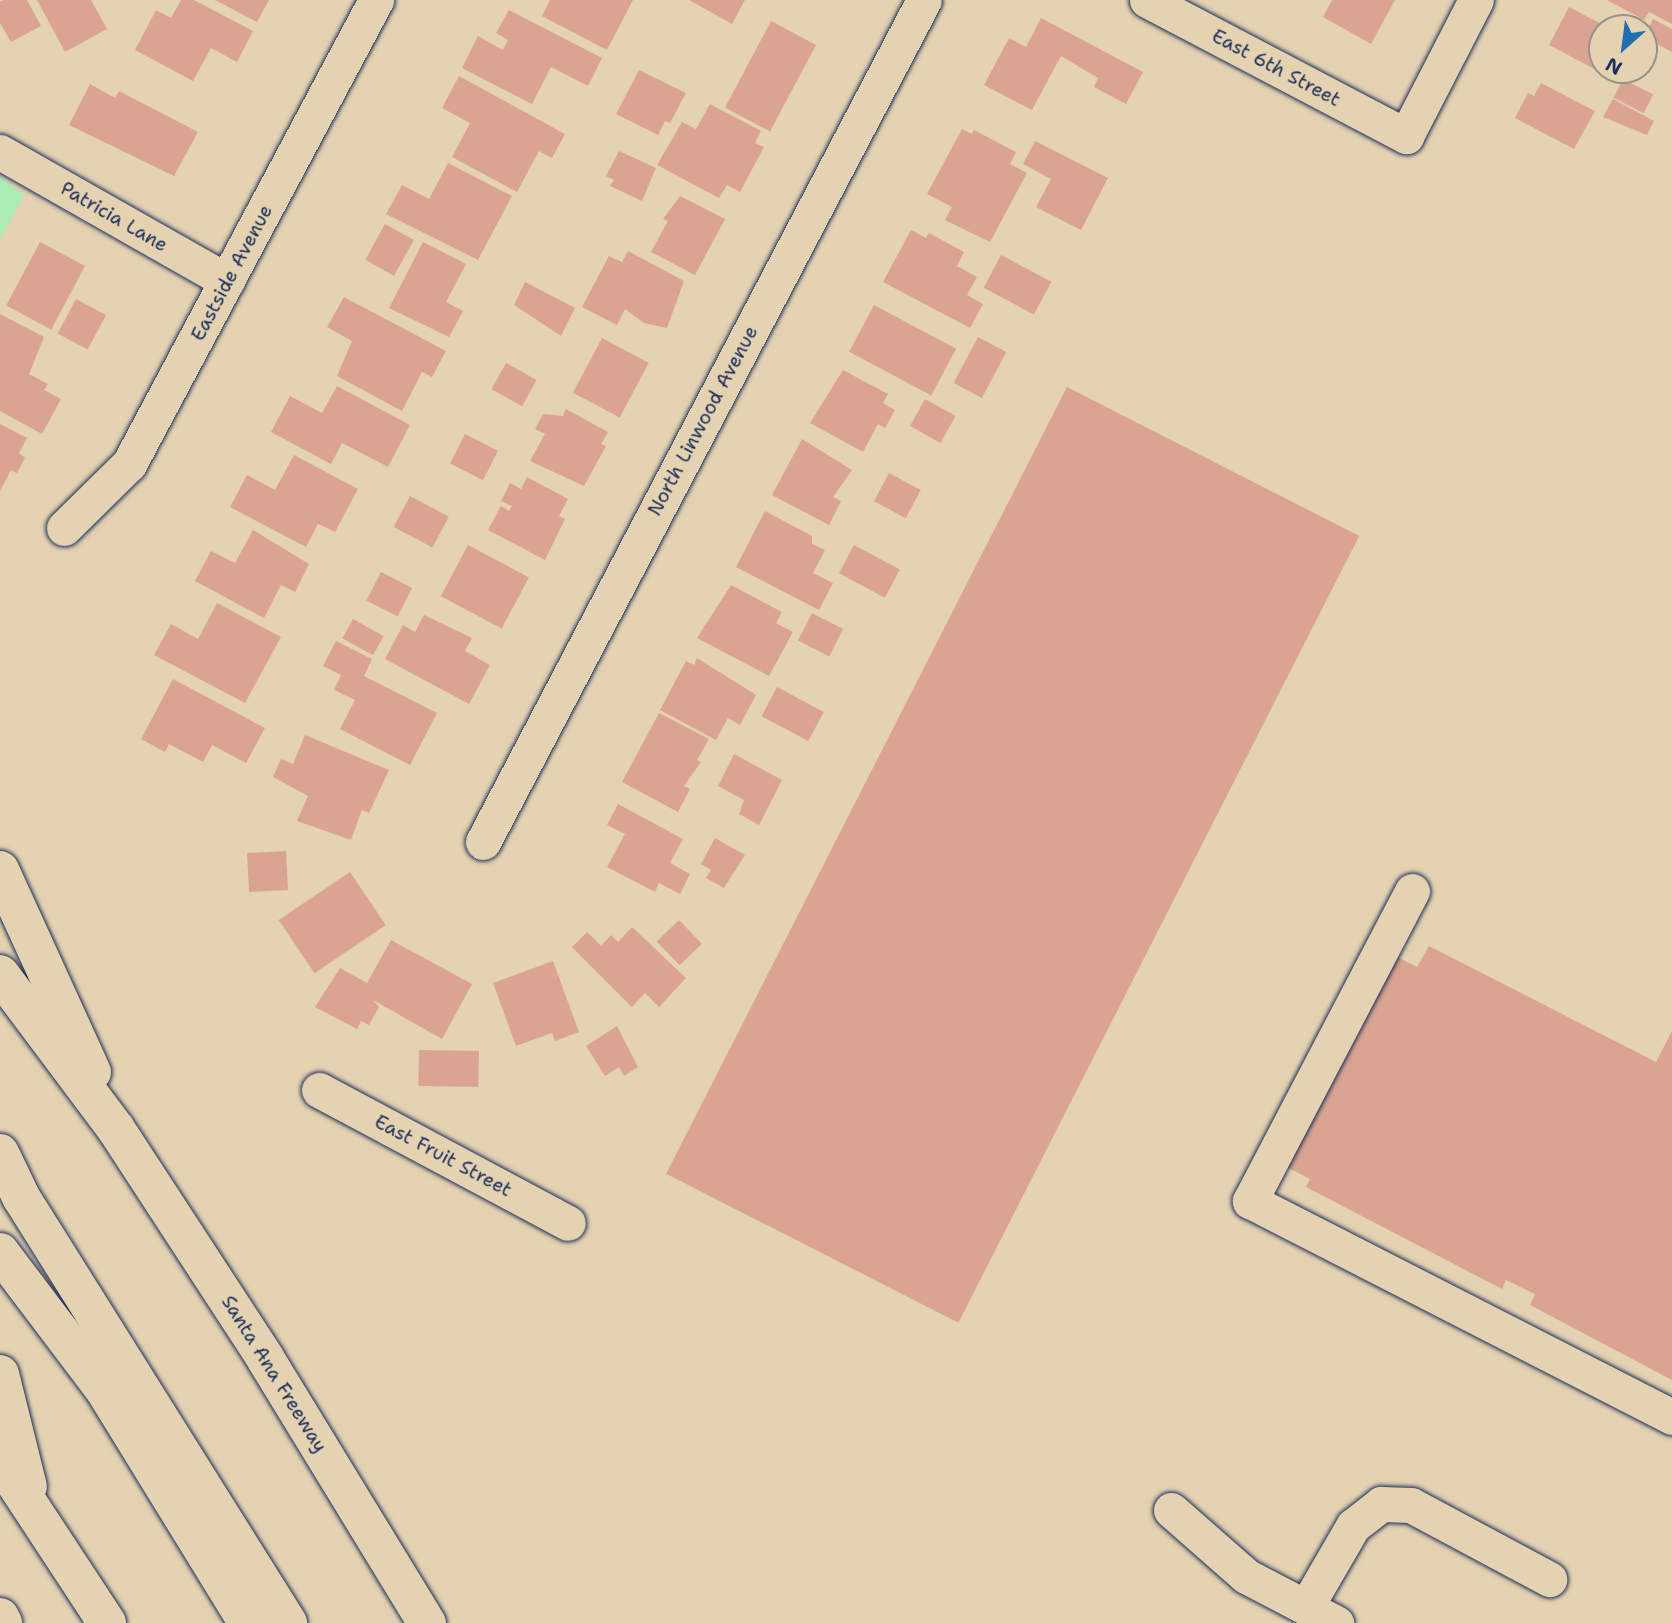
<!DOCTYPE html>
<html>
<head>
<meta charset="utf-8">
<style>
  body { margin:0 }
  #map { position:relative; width:1672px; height:1623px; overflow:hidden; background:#e5d2b0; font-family:"Shantell Sans",sans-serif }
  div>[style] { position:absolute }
  .green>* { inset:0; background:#a9ecb5 }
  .building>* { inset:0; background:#dba492; transform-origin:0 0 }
  .roads { filter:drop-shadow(0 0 2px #1b2f5e) drop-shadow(0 0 2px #1b2f5e) }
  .minor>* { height:35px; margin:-17.5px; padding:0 17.5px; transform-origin:17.5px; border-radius:17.5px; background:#e5d2b0 }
  .highway>* { height:38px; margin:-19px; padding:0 19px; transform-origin:19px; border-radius:19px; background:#e5d2b0 }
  span { translate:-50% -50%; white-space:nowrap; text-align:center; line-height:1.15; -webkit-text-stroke:5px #e5d2b0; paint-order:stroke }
  .street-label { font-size:19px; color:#1b2f5e }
  .north { position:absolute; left:1588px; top:14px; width:70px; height:70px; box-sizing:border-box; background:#e5d2b0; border:2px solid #94918f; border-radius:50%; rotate:208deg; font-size:19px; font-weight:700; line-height:28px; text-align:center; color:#1b2f5e }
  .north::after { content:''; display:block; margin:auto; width:24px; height:32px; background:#1f6fb2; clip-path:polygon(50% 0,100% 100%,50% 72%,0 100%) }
</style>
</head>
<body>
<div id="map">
  <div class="green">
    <div style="clip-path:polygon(0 176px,24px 195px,0 240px)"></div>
  </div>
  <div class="building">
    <div style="clip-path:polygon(4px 0,27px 0,41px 26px,11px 42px,0 23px,0 2px)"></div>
    <div style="clip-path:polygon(37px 0,91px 0,107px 29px,65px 52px)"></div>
    <div style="clip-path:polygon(181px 0,194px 0,253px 31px,237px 62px,211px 48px,193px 81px,135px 50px,156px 10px,171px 18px)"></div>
    <div style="clip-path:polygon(215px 0,269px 0,257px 22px)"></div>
    <div style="clip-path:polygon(550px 0,633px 0,607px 50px,542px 16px)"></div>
    <div style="clip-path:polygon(689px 0,745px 0,732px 24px)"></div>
    <div style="clip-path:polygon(1332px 0,1395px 0,1371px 44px,1323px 17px)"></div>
    <div style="clip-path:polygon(1607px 0,1672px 0,1672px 24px,1649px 12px,1644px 20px)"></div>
    <div style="clip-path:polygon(1569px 7px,1609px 28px,1602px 28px,1602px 73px,1549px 45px)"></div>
    <div style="clip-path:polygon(509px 10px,602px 58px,588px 86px,551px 67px,532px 104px,462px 68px,478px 36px,503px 50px,508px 40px,496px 33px)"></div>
    <div style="clip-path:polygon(1041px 18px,1143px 72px,1126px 104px,1094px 87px,1098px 78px,1061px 56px,1032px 110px,984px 85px,1009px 38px,1026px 47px)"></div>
    <div style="clip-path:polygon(1653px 19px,1672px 29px,1672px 52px,1644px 37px)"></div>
    <div style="left:771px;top:21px;width:51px;height:98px;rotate:28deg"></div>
    <div style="clip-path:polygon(639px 70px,686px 93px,670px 123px,665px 121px,658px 135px,616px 114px)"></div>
    <div style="clip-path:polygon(459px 76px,565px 134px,552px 158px,539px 151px,517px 192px,452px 157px,470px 123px,442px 108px)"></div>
    <div style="left:1623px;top:79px;width:34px;height:21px;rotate:27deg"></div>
    <div style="clip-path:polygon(1541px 83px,1595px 111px,1574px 149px,1515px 118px,1528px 93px,1534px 96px)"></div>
    <div style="clip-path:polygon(90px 84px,115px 98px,119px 91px,198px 132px,174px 176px,69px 125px)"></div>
    <div style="clip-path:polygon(1613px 99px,1654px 121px,1647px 135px,1603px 117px)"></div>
    <div style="clip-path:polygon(710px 104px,761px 131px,755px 143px,764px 147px,740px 192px,727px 185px,719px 198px,657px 165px,682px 122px,696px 129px)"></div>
    <div style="clip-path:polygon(962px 129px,972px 134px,974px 130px,1016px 152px,1010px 164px,1027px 173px,990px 242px,945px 220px,952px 207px,927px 194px)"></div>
    <div style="clip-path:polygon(1035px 141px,1108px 178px,1081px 230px,1036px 207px,1051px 179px,1023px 164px)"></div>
    <div style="clip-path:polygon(619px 151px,656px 168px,642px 201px,610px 186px,614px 180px,606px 176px)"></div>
    <div style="clip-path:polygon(448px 163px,512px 196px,478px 260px,386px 214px,402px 185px,429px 199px)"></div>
    <div style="clip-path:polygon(680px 196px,725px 219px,695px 275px,651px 252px,668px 221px,663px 219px)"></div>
    <div style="left:385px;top:224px;width:33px;height:41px;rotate:29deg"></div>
    <div style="clip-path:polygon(911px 230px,926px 238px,929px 233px,964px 252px,957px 266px,977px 277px,967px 295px,983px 304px,970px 328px,883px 282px)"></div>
    <div style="left:40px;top:242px;width:51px;height:72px;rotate:28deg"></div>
    <div style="clip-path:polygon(423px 242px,466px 264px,446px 302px,463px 311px,449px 337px,389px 308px)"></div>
    <div style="clip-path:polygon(628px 251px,684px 281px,667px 328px,644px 323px,625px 309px,617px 325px,582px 307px,609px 256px,622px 262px)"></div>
    <div style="left:1001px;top:255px;width:57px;height:37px;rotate:28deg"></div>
    <div style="clip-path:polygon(525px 282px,575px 308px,561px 336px,514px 305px)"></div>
    <div style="clip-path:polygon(344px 297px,446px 351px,432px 377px,422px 372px,402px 411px,337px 376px,352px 341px,327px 327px)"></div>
    <div style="left:76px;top:299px;width:34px;height:39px;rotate:28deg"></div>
    <div style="left:874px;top:305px;width:93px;height:53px;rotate:28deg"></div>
    <div style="clip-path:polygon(0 314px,44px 337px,29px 374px,48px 384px,44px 390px,61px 399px,42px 434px,0 411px)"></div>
    <div style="left:978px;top:337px;width:32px;height:52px;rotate:28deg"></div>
    <div style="left:602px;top:338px;width:53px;height:62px;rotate:28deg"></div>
    <div style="left:506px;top:363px;width:35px;height:30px;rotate:29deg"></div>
    <div style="clip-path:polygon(843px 370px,888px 394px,883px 403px,895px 410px,885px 428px,878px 424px,863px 452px,810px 423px)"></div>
    <div style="clip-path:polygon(337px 386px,410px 425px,388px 467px,342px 443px,331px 464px,271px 432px,290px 396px,322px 413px)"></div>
    <div style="left:1067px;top:387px;width:328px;height:883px;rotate:27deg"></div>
    <div style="left:925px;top:399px;width:35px;height:31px;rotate:29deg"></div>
    <div style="clip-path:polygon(566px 409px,608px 432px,601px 444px,606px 446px,584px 486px,530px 461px,545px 434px,535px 429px,543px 414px,563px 416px)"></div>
    <div style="clip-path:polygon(0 424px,27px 438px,19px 453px,25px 458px,17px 473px,11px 470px,0 491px)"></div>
    <div style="left:465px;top:434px;width:37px;height:33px;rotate:27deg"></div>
    <div style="clip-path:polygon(802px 439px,852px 470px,833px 497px,841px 501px,829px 525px,772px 495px)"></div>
    <div style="clip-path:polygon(294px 455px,358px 489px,335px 532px,318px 524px,306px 547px,230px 507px,247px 475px,275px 490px)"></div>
    <div style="left:889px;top:473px;width:36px;height:32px;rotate:28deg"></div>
    <div style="clip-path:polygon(527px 477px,568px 499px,559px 516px,565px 519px,545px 560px,488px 530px,501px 506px,509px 511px,512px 506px,501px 501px,510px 483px,521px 489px)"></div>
    <div style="left:410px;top:496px;width:44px;height:35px;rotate:28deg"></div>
    <div style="clip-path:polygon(765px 511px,812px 536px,812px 544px,825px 550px,813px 573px,833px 583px,819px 610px,736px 567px)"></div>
    <div style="clip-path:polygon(253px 530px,309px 564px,295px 592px,281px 585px,264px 618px,195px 581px,211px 551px,235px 563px)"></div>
    <div style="left:468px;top:545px;width:69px;height:58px;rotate:28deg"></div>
    <div style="left:854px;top:545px;width:52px;height:32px;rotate:28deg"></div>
    <div style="left:381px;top:572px;width:35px;height:32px;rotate:27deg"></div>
    <div style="clip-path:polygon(731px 585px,782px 612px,776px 623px,793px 632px,769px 676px,697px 638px)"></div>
    <div style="clip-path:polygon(217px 603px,281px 637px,245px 703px,154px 655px,171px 624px,198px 639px)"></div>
    <div style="left:812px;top:613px;width:35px;height:31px;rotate:27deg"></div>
    <div style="clip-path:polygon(424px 615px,472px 638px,465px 651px,490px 665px,469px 704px,385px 659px,403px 625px,415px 632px)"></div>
    <div style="left:353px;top:619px;width:35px;height:22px;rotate:29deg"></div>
    <div style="clip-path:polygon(336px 641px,372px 659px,364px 676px,437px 713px,410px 765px,340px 729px,355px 700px,334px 690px,341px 675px,323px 666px)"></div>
    <div style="clip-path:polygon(697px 658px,756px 695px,740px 725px,728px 718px,716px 740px,660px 710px,686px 661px,694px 665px)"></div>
    <div style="clip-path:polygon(173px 679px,265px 728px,246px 763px,212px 745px,203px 762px,169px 744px,165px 752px,141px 739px)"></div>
    <div style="left:777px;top:687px;width:53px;height:33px;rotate:28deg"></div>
    <div style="clip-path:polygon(659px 713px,709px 739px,697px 760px,701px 762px,684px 786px,690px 789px,678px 812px,622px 782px)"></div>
    <div style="clip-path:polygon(305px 735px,389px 770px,369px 813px,362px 810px,351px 840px,297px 821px,308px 796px,273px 777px,281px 759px,293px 764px)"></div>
    <div style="clip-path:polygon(734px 754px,782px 780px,759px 825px,739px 814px,744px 800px,718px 786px)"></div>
    <div style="clip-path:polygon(618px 804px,683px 839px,670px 863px,690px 874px,680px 894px,659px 883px,655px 892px,607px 867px,625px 834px,607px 825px)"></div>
    <div style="clip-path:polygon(715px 838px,745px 855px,724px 888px,706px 878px,711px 870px,701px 864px)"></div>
    <div style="left:286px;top:851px;width:39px;height:39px;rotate:87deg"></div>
    <div style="left:350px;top:872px;width:64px;height:86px;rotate:56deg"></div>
    <div style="left:679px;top:920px;width:33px;height:31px;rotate:46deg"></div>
    <div style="clip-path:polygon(632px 927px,686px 978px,659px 1007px,645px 993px,632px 1007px,572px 947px,587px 932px,601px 946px,611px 935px,618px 942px)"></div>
    <div style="clip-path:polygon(391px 940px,472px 984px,442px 1039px,373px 1000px,379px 1007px,369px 1025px,361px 1021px,357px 1029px,315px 1007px,340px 968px,367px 983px)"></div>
    <div style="clip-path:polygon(1429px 946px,1656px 1062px,1672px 1031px,1672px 1380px,1530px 1305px,1535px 1294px,1506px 1280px,1502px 1289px,1306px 1187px,1310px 1179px,1285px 1166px,1396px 956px,1417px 967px)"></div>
    <div style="clip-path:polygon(553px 961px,579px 1032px,555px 1041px,552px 1033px,516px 1046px,493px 983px)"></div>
    <div style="clip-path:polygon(617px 1026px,638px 1067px,624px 1076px,619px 1067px,605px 1076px,586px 1046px)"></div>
    <div style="left:419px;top:1050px;width:60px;height:36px;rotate:1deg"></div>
  </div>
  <div class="roads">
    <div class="minor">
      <div style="left:1147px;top:0;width:293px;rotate:27.7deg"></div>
      <div style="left:1406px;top:136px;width:153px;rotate:-62.8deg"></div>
      <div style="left:0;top:152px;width:261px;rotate:29.6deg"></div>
      <div style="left:64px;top:528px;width:91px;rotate:-44.6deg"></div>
      <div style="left:129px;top:464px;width:526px;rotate:-61.97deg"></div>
      <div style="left:483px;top:842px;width:950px;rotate:-62.36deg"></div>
      <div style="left:1412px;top:891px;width:350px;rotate:117.6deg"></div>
      <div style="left:1250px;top:1201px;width:474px;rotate:27.1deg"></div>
      <div style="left:319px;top:1090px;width:282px;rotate:28.1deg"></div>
      <div style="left:1171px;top:1510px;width:100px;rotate:41.3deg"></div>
      <div style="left:1246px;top:1576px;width:102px;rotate:27.6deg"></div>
      <div style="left:1306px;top:1607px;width:94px;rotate:-59.9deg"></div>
      <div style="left:1353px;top:1526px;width:36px;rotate:-38deg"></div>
      <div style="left:1381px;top:1504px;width:30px;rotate:2deg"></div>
      <div style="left:1411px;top:1505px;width:157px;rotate:28.2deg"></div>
    </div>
    <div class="highway">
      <div style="left:0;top:870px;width:222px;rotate:65.5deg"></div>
      <div style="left:0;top:974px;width:194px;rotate:53.2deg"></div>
      <div style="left:116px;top:1129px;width:273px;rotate:56.9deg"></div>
      <div style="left:265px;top:1358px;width:311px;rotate:58.6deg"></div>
      <div style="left:0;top:1153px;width:49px;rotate:64.5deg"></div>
      <div style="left:21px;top:1197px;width:503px;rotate:57.92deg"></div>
      <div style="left:0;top:1252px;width:174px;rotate:52.9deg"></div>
      <div style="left:105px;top:1391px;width:273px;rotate:58.4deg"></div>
      <div style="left:0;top:1374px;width:116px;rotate:76.1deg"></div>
      <div style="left:0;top:1460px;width:195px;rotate:56.7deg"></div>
      <div style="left:0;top:1617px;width:7px;rotate:63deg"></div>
    </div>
  </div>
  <div class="street-label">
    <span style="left:1276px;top:68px;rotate:28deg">East 6th Street</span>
    <span style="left:114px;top:217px;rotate:30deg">Patricia Lane</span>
    <span style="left:232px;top:273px;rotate:-62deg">Eastside Avenue</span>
    <span style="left:703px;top:421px;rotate:-62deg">North Linwood Avenue</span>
    <span style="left:443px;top:1156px;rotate:28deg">East Fruit Street</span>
    <span style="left:274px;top:1374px;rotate:58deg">Santa Ana Freeway</span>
  </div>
  <div class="north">N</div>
</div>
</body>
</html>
